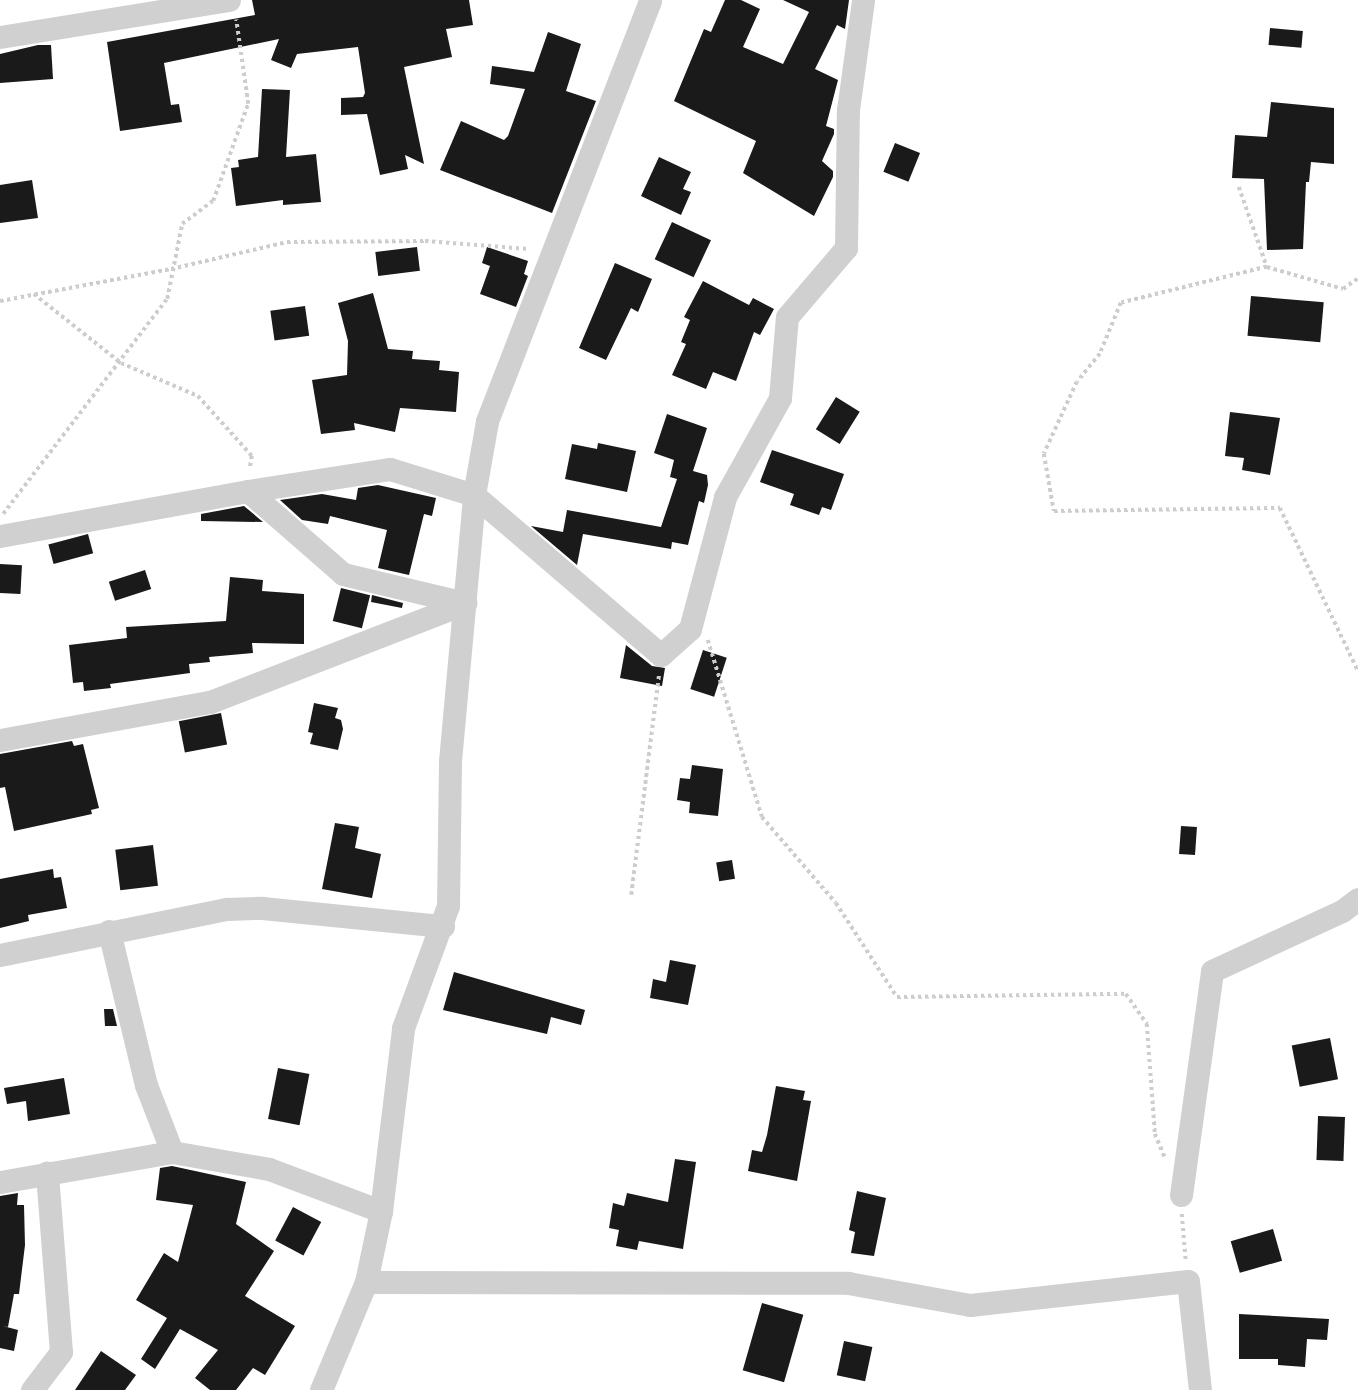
<!DOCTYPE html>
<html>
<head>
<meta charset="utf-8">
<style>
  body { margin:0 }
  #map { position:relative; width:1358px; height:1390px; overflow:hidden; background:#fff; font-family:Figtree,sans-serif }
  div>[style] { position:absolute }
  .building>* { inset:0; background:#1a1a1a; transform-origin:0 0 }
  .path>* { height:3.5px; margin-top:-1.75px; transform-origin:0; background:repeating-linear-gradient(90deg,#cdcdcd 0 3.5px,transparent 0 7px) }
  .minor>* { height:23px; margin:-11.5px; padding:0 11.5px; transform-origin:11.5px; border-radius:11.5px; background:#d0d0d0 }
  span { translate:-50% -50%; white-space:nowrap; text-align:center; line-height:1.15; -webkit-text-stroke:7px #fff; paint-order:stroke }
</style>
</head>
<body>
<div id="map">
  <div class="building">
    <div style="clip-path:polygon(252px 0,469px 0,473px 25px,446px 29px,452px 57px,404px 67px,424px 164px,405px 155px,408px 169px,380px 175px,367px 114px,341px 115px,341px 98px,363px 97px,365px 93px,358px 47px,297px 54px,291px 68px,271px 60px,279px 39px,164px 63px,171px 105px,179px 104px,182px 122px,120px 131px,107px 42px,255px 15px)"></div>
    <div style="clip-path:polygon(725px 0,741px 0,760px 9px,743px 47px,783px 64px,809px 12px,783px 0,849px 0,845px 29px,837px 25px,815px 69px,838px 80px,826px 126px,834px 129px,834px 134px,822px 161px,833px 171px,833px 177px,814px 216px,743px 173px,756px 141px,674px 101px,704px 29px,711px 32px)"></div>
    <div style="left:1270px;top:28px;width:33px;height:17px;rotate:5deg"></div>
    <div style="clip-path:polygon(548px 32px,581px 44px,566px 91px,596px 101px,552px 213px,440px 170px,461px 121px,504px 140px,508px 136px,525px 89px,490px 84px,492px 66px,534px 72px)"></div>
    <div style="clip-path:polygon(38px 45px,51px 45px,53px 79px,0 83px,0 54px)"></div>
    <div style="clip-path:polygon(262px 89px,290px 90px,286px 157px,316px 154px,321px 202px,283px 205px,283px 200px,236px 206px,231px 168px,239px 167px,238px 160px,258px 157px)"></div>
    <div style="clip-path:polygon(1271px 102px,1334px 108px,1334px 164px,1311px 162px,1309px 182px,1306px 182px,1303px 249px,1267px 250px,1264px 179px,1232px 178px,1235px 135px,1267px 137px)"></div>
    <div style="left:895px;top:143px;width:27px;height:31px;rotate:22deg"></div>
    <div style="clip-path:polygon(659px 157px,691px 172px,683px 189px,691px 192px,681px 215px,641px 196px)"></div>
    <div style="clip-path:polygon(32px 180px,38px 218px,0 223px,0 185px)"></div>
    <div style="left:672px;top:222px;width:43px;height:41px;rotate:25deg"></div>
    <div style="left:417px;top:247px;width:24px;height:42px;rotate:83deg"></div>
    <div style="clip-path:polygon(487px 247px,528px 261px,524px 274px,528px 276px,516px 307px,480px 294px,490px 266px,482px 263px)"></div>
    <div style="clip-path:polygon(615px 263px,652px 279px,638px 312px,631px 308px,606px 360px,579px 348px)"></div>
    <div style="clip-path:polygon(703px 281px,749px 305px,753px 298px,774px 309px,760px 335px,754px 332px,736px 381px,713px 372px,706px 389px,672px 375px,686px 344px,681px 342px,690px 320px,684px 317px)"></div>
    <div style="clip-path:polygon(373px 293px,388px 349px,413px 351px,412px 359px,440px 361px,439px 370px,459px 372px,456px 412px,400px 408px,395px 432px,354px 423px,355px 430px,321px 434px,312px 380px,347px 375px,348px 341px,338px 303px)"></div>
    <div style="left:1251px;top:296px;width:73px;height:40px;rotate:5deg"></div>
    <div style="left:305px;top:306px;width:30px;height:35px;rotate:82deg"></div>
    <div style="left:836px;top:397px;width:28px;height:38px;rotate:32deg"></div>
    <div style="clip-path:polygon(1230px 412px,1280px 418px,1270px 475px,1242px 470px,1244px 458px,1225px 456px)"></div>
    <div style="clip-path:polygon(667px 414px,707px 428px,693px 471px,707px 475px,708px 485px,704px 503px,699px 501px,688px 545px,672px 542px,671px 549px,583px 534px,577px 565px,531px 526px,563px 532px,567px 510px,661px 527px,677px 479px,670px 477px,674px 460px,654px 453px)"></div>
    <div style="clip-path:polygon(598px 443px,636px 451px,627px 492px,565px 479px,572px 444px,597px 449px)"></div>
    <div style="clip-path:polygon(772px 450px,844px 474px,831px 510px,822px 507px,819px 515px,790px 505px,794px 494px,760px 482px)"></div>
    <div style="clip-path:polygon(378px 485px,436px 498px,432px 516px,424px 514px,409px 575px,378px 568px,387px 530px,330px 516px,328px 524px,302px 520px,280px 500px,322px 494px,356px 500px,358px 488px)"></div>
    <div style="clip-path:polygon(244px 506px,263px 522px,201px 521px,201px 514px)"></div>
    <div style="left:88px;top:534px;width:20px;height:41px;rotate:75deg"></div>
    <div style="left:0;top:564px;width:22px;height:29px;rotate:3deg"></div>
    <div style="left:145px;top:570px;width:20px;height:38px;rotate:72deg"></div>
    <div style="clip-path:polygon(230px 577px,263px 580px,262px 591px,304px 594px,304px 644px,252px 643px,253px 653px,209px 657px,210px 662px,189px 664px,190px 673px,110px 684px,111px 688px,84px 691px,83px 682px,73px 683px,69px 645px,127px 638px,126px 627px,226px 621px)"></div>
    <div style="left:341px;top:588px;width:30px;height:34px;rotate:14deg"></div>
    <div style="clip-path:polygon(372px 595px,403px 603px,402px 608px,371px 602px)"></div>
    <div style="clip-path:polygon(626px 645px,652px 666px,665px 668px,662px 686px,620px 678px)"></div>
    <div style="left:703px;top:650px;width:25px;height:41px;rotate:18deg"></div>
    <div style="clip-path:polygon(314px 703px,338px 708px,335px 718px,341px 720px,343px 729px,338px 750px,310px 744px,313px 733px,308px 732px)"></div>
    <div style="left:221px;top:713px;width:32px;height:43px;rotate:79deg"></div>
    <div style="clip-path:polygon(72px 741px,74px 746px,83px 744px,99px 808px,91px 810px,92px 814px,14px 831px,5px 787px,0 788px,0 754px)"></div>
    <div style="clip-path:polygon(692px 765px,723px 769px,718px 816px,689px 813px,690px 802px,677px 800px,680px 778px,690px 779px)"></div>
    <div style="clip-path:polygon(335px 823px,359px 827px,355px 848px,381px 854px,372px 898px,322px 889px)"></div>
    <div style="left:1181px;top:826px;width:16px;height:28px;rotate:4deg"></div>
    <div style="left:153px;top:845px;width:41px;height:38px;rotate:83deg"></div>
    <div style="left:732px;top:860px;width:19px;height:16px;rotate:81deg"></div>
    <div style="clip-path:polygon(53px 869px,54px 878px,61px 877px,67px 908px,28px 915px,29px 921px,0 928px,0 879px)"></div>
    <div style="clip-path:polygon(670px 960px,696px 965px,688px 1005px,650px 998px,653px 979px,666px 982px)"></div>
    <div style="clip-path:polygon(454px 972px,585px 1010px,581px 1025px,551px 1017px,547px 1034px,443px 1010px)"></div>
    <div style="clip-path:polygon(104px 1009px,113px 1009px,117px 1026px,105px 1026px)"></div>
    <div style="left:1330px;top:1038px;width:42px;height:39px;rotate:79deg"></div>
    <div style="left:278px;top:1068px;width:32px;height:52px;rotate:11deg"></div>
    <div style="clip-path:polygon(64px 1078px,70px 1114px,28px 1121px,26px 1101px,7px 1104px,4px 1088px)"></div>
    <div style="clip-path:polygon(776px 1086px,805px 1091px,803px 1100px,811px 1101px,797px 1181px,748px 1171px,752px 1150px,762px 1152px,767px 1135px)"></div>
    <div style="left:1318px;top:1116px;width:27px;height:44px;rotate:2deg"></div>
    <div style="clip-path:polygon(675px 1159px,696px 1162px,683px 1249px,639px 1241px,637px 1250px,616px 1246px,619px 1230px,609px 1228px,613px 1203px,624px 1206px,627px 1193px,668px 1202px)"></div>
    <div style="clip-path:polygon(172px 1166px,246px 1182px,236px 1224px,274px 1251px,245px 1296px,295px 1326px,265px 1375px,253px 1368px,236px 1390px,210px 1390px,195px 1378px,218px 1350px,180px 1329px,155px 1369px,141px 1359px,167px 1318px,136px 1300px,164px 1253px,178px 1262px,193px 1205px,156px 1200px,160px 1168px)"></div>
    <div style="clip-path:polygon(857px 1191px,886px 1198px,874px 1256px,851px 1253px,855px 1232px,849px 1230px)"></div>
    <div style="clip-path:polygon(18px 1193px,17px 1205px,24px 1205px,25px 1245px,19px 1294px,14px 1294px,8px 1327px,3px 1326px,18px 1330px,14px 1351px,0 1348px,0 1196px)"></div>
    <div style="left:293px;top:1207px;width:32px;height:38px;rotate:28deg"></div>
    <div style="left:1273px;top:1229px;width:33px;height:44px;rotate:74deg"></div>
    <div style="left:762px;top:1303px;width:43px;height:70px;rotate:16deg"></div>
    <div style="clip-path:polygon(1239px 1314px,1329px 1319px,1327px 1340px,1307px 1339px,1305px 1367px,1278px 1365px,1278px 1359px,1239px 1359px)"></div>
    <div style="left:844px;top:1341px;width:29px;height:35px;rotate:12deg"></div>
    <div style="clip-path:polygon(101px 1351px,136px 1375px,125px 1390px,75px 1390px)"></div>
  </div>
  <div class="path">
    <div style="left:1239px;top:187px;width:85px;rotate:70.7deg"></div>
    <div style="left:1267px;top:267px;width:150px;rotate:166.1deg"></div>
    <div style="left:1121px;top:303px;width:55px;rotate:112.4deg"></div>
    <div style="left:1100px;top:354px;width:36px;rotate:129deg"></div>
    <div style="left:1077px;top:382px;width:79px;rotate:114.6deg"></div>
    <div style="left:1044px;top:454px;width:58px;rotate:80deg"></div>
    <div style="left:1054px;top:511px;width:226px;rotate:-0.8deg"></div>
    <div style="left:1280px;top:508px;width:181px;rotate:64.4deg"></div>
    <div style="left:1267px;top:267px;width:79px;rotate:16.1deg"></div>
    <div style="left:1343px;top:289px;width:19px;rotate:-36deg"></div>
    <div style="left:34px;top:294px;width:111px;rotate:38.4deg"></div>
    <div style="left:121px;top:363px;width:84px;rotate:23.2deg"></div>
    <div style="left:198px;top:396px;width:81px;rotate:48deg"></div>
    <div style="left:252px;top:456px;width:13px;rotate:99deg"></div>
    <div style="left:0;top:301px;width:174px;rotate:-10.6deg"></div>
    <div style="left:171px;top:269px;width:119px;rotate:-13.1deg"></div>
    <div style="left:287px;top:242px;width:138px;rotate:-0.4deg"></div>
    <div style="left:425px;top:241px;width:105px;rotate:4.4deg"></div>
    <div style="left:3px;top:514px;width:270px;rotate:-52.7deg"></div>
    <div style="left:167px;top:299px;width:76px;rotate:-78.7deg"></div>
    <div style="left:182px;top:224px;width:39px;rotate:-37deg"></div>
    <div style="left:213px;top:201px;width:103px;rotate:-70.2deg"></div>
    <div style="left:248px;top:104px;width:85px;rotate:-98.1deg"></div>
    <div style="left:708px;top:640px;width:185px;rotate:73deg"></div>
    <div style="left:762px;top:817px;width:113px;rotate:49.3deg"></div>
    <div style="left:836px;top:903px;width:112px;rotate:57deg"></div>
    <div style="left:897px;top:997px;width:229px;rotate:-0.8deg"></div>
    <div style="left:1126px;top:994px;width:37px;rotate:55deg"></div>
    <div style="left:1147px;top:1024px;width:110px;rotate:85.8deg"></div>
    <div style="left:1155px;top:1134px;width:25px;rotate:67deg"></div>
    <div style="left:631px;top:895px;width:223px;rotate:-82.8deg"></div>
    <div style="left:1182px;top:1214px;width:48px;rotate:85.2deg"></div>
  </div>
  <div class="minor">
    <div style="left:0;top:37px;width:232px;rotate:-9.2deg"></div>
    <div style="left:248px;top:491px;width:144px;rotate:-8.8deg"></div>
    <div style="left:390px;top:469px;width:88px;rotate:17.2deg"></div>
    <div style="left:474px;top:495px;width:246px;rotate:40.6deg"></div>
    <div style="left:661px;top:655px;width:39px;rotate:-42deg"></div>
    <div style="left:690px;top:629px;width:137px;rotate:-75.1deg"></div>
    <div style="left:725px;top:497px;width:113px;rotate:-60.9deg"></div>
    <div style="left:780px;top:398px;width:81px;rotate:-85.1deg"></div>
    <div style="left:787px;top:317px;width:91px;rotate:-49.5deg"></div>
    <div style="left:846px;top:248px;width:138px;rotate:-89.2deg"></div>
    <div style="left:848px;top:110px;width:111px;rotate:-82.2deg"></div>
    <div style="left:0;top:536px;width:252px;rotate:-10.3deg"></div>
    <div style="left:248px;top:491px;width:126px;rotate:41.1deg"></div>
    <div style="left:343px;top:574px;width:125px;rotate:13.4deg"></div>
    <div style="left:0;top:740px;width:213px;rotate:-10.3deg"></div>
    <div style="left:210px;top:702px;width:274px;rotate:-21.2deg"></div>
    <div style="left:109px;top:931px;width:158px;rotate:76.5deg"></div>
    <div style="left:146px;top:1085px;width:72px;rotate:68.8deg"></div>
    <div style="left:0;top:955px;width:232px;rotate:-11.5deg"></div>
    <div style="left:227px;top:909px;width:35px;rotate:-2deg"></div>
    <div style="left:262px;top:908px;width:182px;rotate:5.7deg"></div>
    <div style="left:0;top:1182px;width:175px;rotate:-9.9deg"></div>
    <div style="left:172px;top:1152px;width:98px;rotate:9.9deg"></div>
    <div style="left:269px;top:1169px;width:120px;rotate:20.6deg"></div>
    <div style="left:1181px;top:1195px;width:226px;rotate:-82.1deg"></div>
    <div style="left:1212px;top:971px;width:143px;rotate:-24.8deg"></div>
    <div style="left:1342px;top:911px;width:20px;rotate:-37deg"></div>
    <div style="left:366px;top:1282px;width:482px;rotate:0.1deg"></div>
    <div style="left:848px;top:1283px;width:124px;rotate:10.2deg"></div>
    <div style="left:970px;top:1305px;width:219px;rotate:-6.3deg"></div>
    <div style="left:1188px;top:1281px;width:110px;rotate:83.7deg"></div>
    <div style="left:32px;top:1390px;width:48px;rotate:-52.7deg"></div>
    <div style="left:61px;top:1352px;width:180px;rotate:-94.5deg"></div>
    <div style="left:321px;top:1390px;width:117px;rotate:-67.4deg"></div>
    <div style="left:366px;top:1282px;width:73px;rotate:-78.1deg"></div>
    <div style="left:381px;top:1211px;width:184px;rotate:-83.1deg"></div>
    <div style="left:403px;top:1028px;width:130px;rotate:-69.8deg"></div>
    <div style="left:448px;top:906px;width:145px;rotate:-89.2deg"></div>
    <div style="left:450px;top:761px;width:267px;rotate:-84.8deg"></div>
    <div style="left:474px;top:495px;width:75px;rotate:-80deg"></div>
    <div style="left:487px;top:421px;width:451px;rotate:-68.8deg"></div>
  </div>
</div>
</body>
</html>
